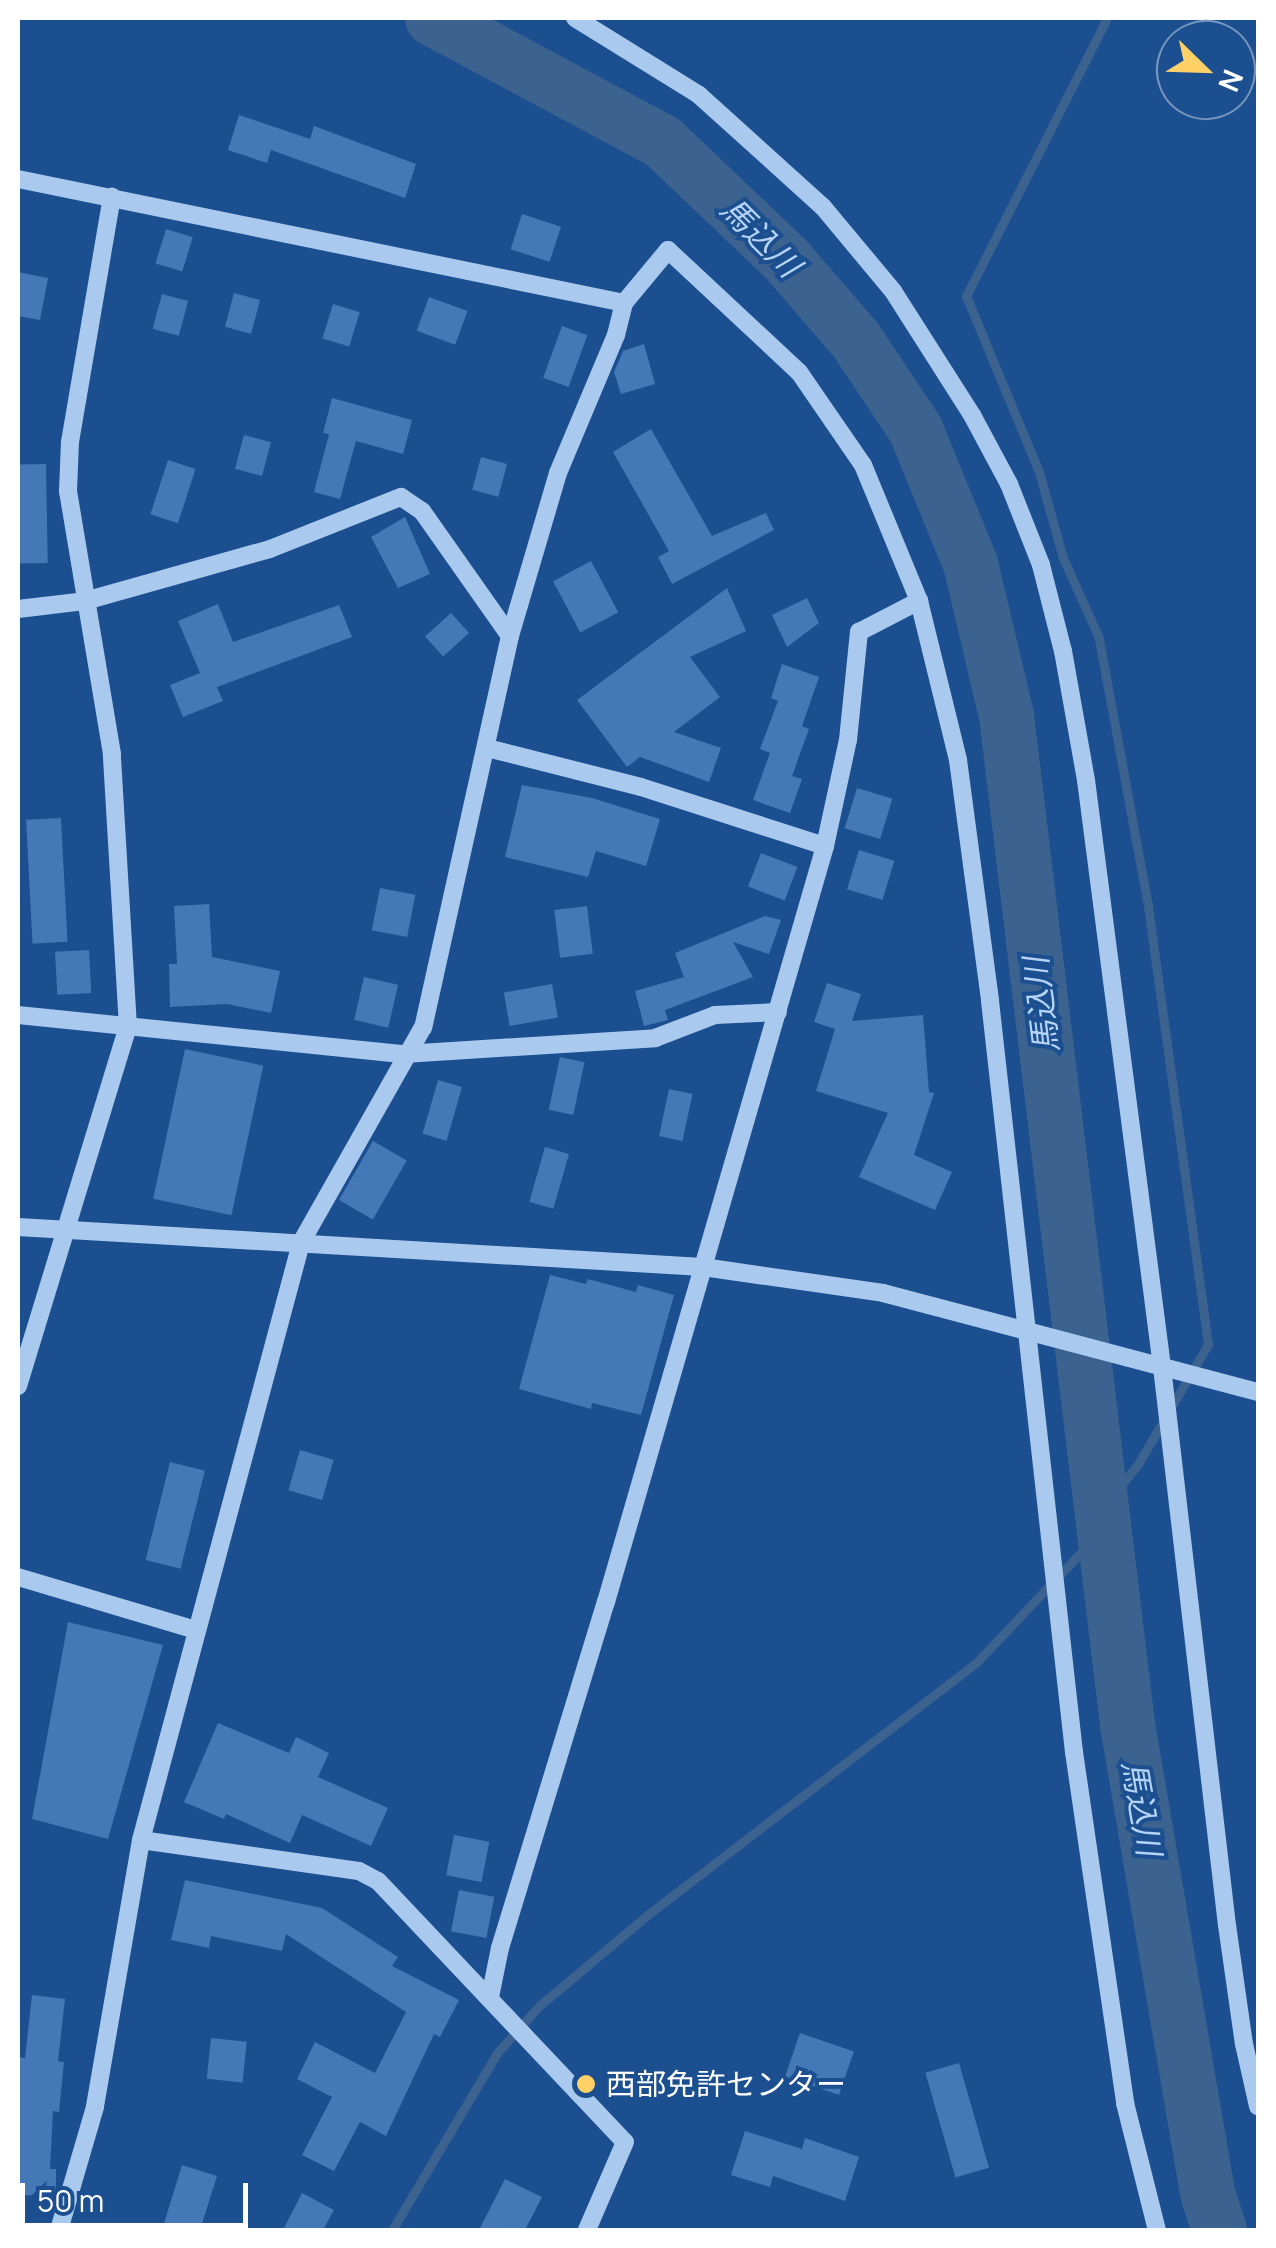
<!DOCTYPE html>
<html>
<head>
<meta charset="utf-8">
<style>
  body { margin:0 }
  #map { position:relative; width:1276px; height:2248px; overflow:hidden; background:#1b4f8f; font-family:Manrope,"Noto Sans JP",sans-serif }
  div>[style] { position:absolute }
  .stream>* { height:9px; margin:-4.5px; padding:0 4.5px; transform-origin:4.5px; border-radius:4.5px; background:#3c6290 }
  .river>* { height:55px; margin:-27.5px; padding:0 27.5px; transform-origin:27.5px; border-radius:27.5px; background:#3c6290 }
  .building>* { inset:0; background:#4478b7; transform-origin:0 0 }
  .minor>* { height:18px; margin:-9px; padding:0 9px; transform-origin:9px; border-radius:9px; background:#a9c9ee }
  .dots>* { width:28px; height:28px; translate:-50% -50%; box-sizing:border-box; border:5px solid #1b4f8f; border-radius:50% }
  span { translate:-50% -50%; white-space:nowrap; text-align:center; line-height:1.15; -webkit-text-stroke:8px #1b4f8f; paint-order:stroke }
  .poi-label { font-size:30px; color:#fff }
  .left { translate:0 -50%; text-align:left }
  .water-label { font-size:32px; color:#b5d3f5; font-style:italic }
  .frame { position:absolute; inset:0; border:20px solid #fff; pointer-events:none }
  .north { position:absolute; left:1156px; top:20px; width:100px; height:100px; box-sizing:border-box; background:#1b4f8f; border:2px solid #7695bc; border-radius:50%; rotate:113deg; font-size:28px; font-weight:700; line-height:40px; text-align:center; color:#fff }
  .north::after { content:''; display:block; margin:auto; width:35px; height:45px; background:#ffd166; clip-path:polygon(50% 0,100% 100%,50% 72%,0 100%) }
  .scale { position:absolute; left:20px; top:2183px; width:228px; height:45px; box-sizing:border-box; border:5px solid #fff; border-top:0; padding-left:12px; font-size:30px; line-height:35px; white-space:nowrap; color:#fff; -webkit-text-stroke:8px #1b4f8f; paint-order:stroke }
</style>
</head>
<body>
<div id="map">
  <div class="stream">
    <div style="left:392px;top:2230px;width:206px;rotate:-59.3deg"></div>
    <div style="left:497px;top:2053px;width:63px;rotate:-48.2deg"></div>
    <div style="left:539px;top:2006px;width:145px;rotate:-40deg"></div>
    <div style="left:650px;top:1913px;width:409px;rotate:-37.5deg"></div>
    <div style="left:975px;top:1664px;width:167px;rotate:-46.5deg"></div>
    <div style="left:1090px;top:1543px;width:33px;rotate:-72deg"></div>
    <div style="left:1100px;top:1512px;width:61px;rotate:-51.6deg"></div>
    <div style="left:1138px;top:1464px;width:139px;rotate:-59.7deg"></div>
    <div style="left:1208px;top:1344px;width:442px;rotate:-97.8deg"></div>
    <div style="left:1148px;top:906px;width:272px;rotate:-100.4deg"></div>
    <div style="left:1099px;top:638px;width:88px;rotate:-114.2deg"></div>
    <div style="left:1063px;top:558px;width:89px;rotate:-105.6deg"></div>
    <div style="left:1039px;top:472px;width:191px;rotate:-112.5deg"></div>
    <div style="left:966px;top:296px;width:312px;rotate:-63.1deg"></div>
  </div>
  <div class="river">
    <div style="left:432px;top:18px;width:262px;rotate:28.2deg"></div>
    <div style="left:663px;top:142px;width:168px;rotate:43.6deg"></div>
    <div style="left:785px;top:258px;width:107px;rotate:49.2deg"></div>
    <div style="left:855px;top:339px;width:108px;rotate:56.3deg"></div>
    <div style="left:915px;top:429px;width:145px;rotate:67.7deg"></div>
    <div style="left:970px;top:563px;width:156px;rotate:76.7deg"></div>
    <div style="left:1006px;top:715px;width:1016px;rotate:83.16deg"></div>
    <div style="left:1127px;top:1724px;width:479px;rotate:80.3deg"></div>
    <div style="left:1208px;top:2196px;width:36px;rotate:72deg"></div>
  </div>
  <div class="building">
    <div style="clip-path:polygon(239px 115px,310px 139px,314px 126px,416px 164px,405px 198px,271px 150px,267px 163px,228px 150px)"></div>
    <div style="left:522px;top:214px;width:41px;height:37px;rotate:18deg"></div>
    <div style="left:166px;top:229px;width:28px;height:36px;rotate:17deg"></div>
    <div style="clip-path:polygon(18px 272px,48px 278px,40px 320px,18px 316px)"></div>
    <div style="left:234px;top:293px;width:27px;height:35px;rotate:15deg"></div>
    <div style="left:162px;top:294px;width:27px;height:36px;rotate:15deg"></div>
    <div style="left:429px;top:297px;width:41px;height:36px;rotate:20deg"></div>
    <div style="left:333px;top:304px;width:28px;height:36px;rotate:17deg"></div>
    <div style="left:562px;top:326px;width:27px;height:55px;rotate:20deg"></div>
    <div style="clip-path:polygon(644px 344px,655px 384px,621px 394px,614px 372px,623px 351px)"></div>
    <div style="clip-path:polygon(332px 398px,412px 420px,403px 454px,356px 441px,340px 499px,314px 492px,329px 434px,323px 433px)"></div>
    <div style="clip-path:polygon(651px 429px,712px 536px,766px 513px,774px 530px,672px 584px,658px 557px,669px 551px,613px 452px)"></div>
    <div style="left:244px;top:435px;width:28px;height:35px;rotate:15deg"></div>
    <div style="left:481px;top:457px;width:27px;height:34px;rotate:15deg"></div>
    <div style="left:168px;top:460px;width:29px;height:57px;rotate:18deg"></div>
    <div style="left:46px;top:464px;width:99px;height:28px;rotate:89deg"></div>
    <div style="clip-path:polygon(405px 517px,430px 574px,398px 588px,371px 537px)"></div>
    <div style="left:591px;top:561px;width:58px;height:43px;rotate:62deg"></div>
    <div style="clip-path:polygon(727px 588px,746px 631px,690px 657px,720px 697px,674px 732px,721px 748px,709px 782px,640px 757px,627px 767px,577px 700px)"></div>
    <div style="clip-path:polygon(807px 598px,819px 623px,787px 647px,772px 615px)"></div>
    <div style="clip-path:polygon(218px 604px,233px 642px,339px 605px,352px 637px,217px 687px,223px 701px,183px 717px,170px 685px,200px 673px,178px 621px)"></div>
    <div style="left:451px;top:613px;width:27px;height:35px;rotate:48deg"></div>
    <div style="clip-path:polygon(782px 664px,819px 677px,802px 726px,809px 729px,792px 776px,802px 779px,790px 813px,753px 800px,770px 753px,760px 749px,778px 701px,771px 698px)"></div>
    <div style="clip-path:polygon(522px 785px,592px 798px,660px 819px,646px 866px,596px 851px,588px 877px,505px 857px)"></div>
    <div style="left:857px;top:788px;width:37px;height:42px;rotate:17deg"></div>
    <div style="left:61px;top:818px;width:124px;height:35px;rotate:87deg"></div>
    <div style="left:859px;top:850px;width:37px;height:41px;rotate:17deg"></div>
    <div style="left:761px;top:853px;width:39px;height:36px;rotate:21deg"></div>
    <div style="left:380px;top:888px;width:36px;height:43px;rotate:11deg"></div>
    <div style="clip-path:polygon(209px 904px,212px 957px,280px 971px,271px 1013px,227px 1004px,170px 1007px,169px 964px,177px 964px,174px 906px)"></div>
    <div style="left:587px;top:906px;width:48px;height:33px;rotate:83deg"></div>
    <div style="clip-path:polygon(765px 916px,781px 920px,769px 954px,733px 942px,753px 977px,665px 1010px,668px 1020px,644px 1026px,635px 991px,684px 977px,675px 953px)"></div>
    <div style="left:89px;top:950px;width:43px;height:34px;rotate:87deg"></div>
    <div style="left:364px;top:977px;width:35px;height:44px;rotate:13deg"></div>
    <div style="clip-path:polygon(827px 983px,861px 994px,852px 1021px,923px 1015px,929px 1092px,934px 1093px,914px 1155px,952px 1172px,935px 1210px,859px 1177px,888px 1113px,816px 1091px,835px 1029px,814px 1022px)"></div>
    <div style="left:552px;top:984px;width:34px;height:49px;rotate:80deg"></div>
    <div style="left:185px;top:1049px;width:80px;height:153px;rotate:12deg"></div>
    <div style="left:560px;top:1057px;width:25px;height:54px;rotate:12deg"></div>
    <div style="left:438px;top:1080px;width:25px;height:56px;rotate:16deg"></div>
    <div style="left:669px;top:1089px;width:24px;height:48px;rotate:12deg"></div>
    <div style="left:373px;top:1141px;width:39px;height:68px;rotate:30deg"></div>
    <div style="left:545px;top:1147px;width:25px;height:57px;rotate:16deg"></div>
    <div style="clip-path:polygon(550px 1275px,586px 1284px,588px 1279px,636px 1292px,638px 1285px,674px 1295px,641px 1415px,592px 1403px,591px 1409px,519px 1389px)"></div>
    <div style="left:300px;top:1450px;width:35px;height:42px;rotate:16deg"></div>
    <div style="left:170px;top:1462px;width:36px;height:101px;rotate:14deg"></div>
    <div style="clip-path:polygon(68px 1622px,163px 1645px,108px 1839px,32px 1819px)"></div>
    <div style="clip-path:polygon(218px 1723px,289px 1753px,296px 1737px,329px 1753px,318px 1777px,388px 1808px,371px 1846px,302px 1815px,290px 1843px,226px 1814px,224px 1819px,184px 1802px)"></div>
    <div style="left:454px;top:1835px;width:36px;height:41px;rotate:11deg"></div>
    <div style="clip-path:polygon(185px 1880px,322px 1908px,398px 1957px,392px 1966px,459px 2000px,440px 2037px,434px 2034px,386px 2136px,360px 2122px,334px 2171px,302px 2155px,332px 2097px,297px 2079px,315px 2042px,375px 2073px,406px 2012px,286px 1934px,282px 1951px,211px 1936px,209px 1948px,171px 1940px)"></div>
    <div style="left:459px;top:1890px;width:36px;height:42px;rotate:11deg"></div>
    <div style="clip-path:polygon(32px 1995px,65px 1999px,58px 2061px,64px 2062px,59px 2112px,53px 2111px,50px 2169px,56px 2169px,56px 2196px,18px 2195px,18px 2057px,25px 2058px)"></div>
    <div style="left:800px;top:2033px;width:57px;height:46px;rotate:19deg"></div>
    <div style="left:211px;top:2038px;width:36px;height:41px;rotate:6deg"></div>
    <div style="left:959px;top:2063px;width:109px;height:35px;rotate:74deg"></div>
    <div style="clip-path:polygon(745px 2131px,802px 2149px,805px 2138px,859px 2157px,845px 2201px,773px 2176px,770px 2187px,731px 2175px)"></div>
    <div style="clip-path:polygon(182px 2165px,217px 2176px,200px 2230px,162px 2230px)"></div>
    <div style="clip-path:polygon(505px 2179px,542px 2197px,525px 2230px,479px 2230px)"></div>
    <div style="clip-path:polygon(302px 2193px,334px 2210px,323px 2230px,283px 2230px)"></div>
  </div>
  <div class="minor">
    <div style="left:575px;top:18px;width:146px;rotate:31.8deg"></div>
    <div style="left:699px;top:95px;width:167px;rotate:42.1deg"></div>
    <div style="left:823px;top:207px;width:109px;rotate:50.2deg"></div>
    <div style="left:893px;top:291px;width:147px;rotate:57.5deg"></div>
    <div style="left:972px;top:415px;width:78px;rotate:61.8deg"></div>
    <div style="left:1009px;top:484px;width:87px;rotate:68.4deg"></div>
    <div style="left:1041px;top:565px;width:89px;rotate:75.7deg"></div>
    <div style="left:1063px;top:651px;width:131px;rotate:79.9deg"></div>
    <div style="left:1086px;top:780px;width:592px;rotate:82.62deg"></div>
    <div style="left:1162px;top:1367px;width:562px;rotate:83.36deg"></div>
    <div style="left:1227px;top:1925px;width:120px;rotate:81.9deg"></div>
    <div style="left:1244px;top:2044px;width:64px;rotate:77.3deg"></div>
    <div style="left:18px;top:179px;width:619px;rotate:11.56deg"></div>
    <div style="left:624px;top:303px;width:33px;rotate:104deg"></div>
    <div style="left:616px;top:335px;width:150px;rotate:112.8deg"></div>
    <div style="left:558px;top:473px;width:170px;rotate:106.4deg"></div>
    <div style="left:510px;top:636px;width:401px;rotate:102.5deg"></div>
    <div style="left:423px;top:1027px;width:248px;rotate:119.5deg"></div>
    <div style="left:301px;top:1243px;width:618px;rotate:105deg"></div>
    <div style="left:141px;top:1840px;width:271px;rotate:99.8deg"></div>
    <div style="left:95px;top:2107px;width:128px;rotate:106.3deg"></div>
    <div style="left:624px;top:303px;width:69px;rotate:-50.3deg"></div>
    <div style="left:668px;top:250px;width:179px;rotate:43deg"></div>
    <div style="left:799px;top:372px;width:113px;rotate:55.5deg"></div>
    <div style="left:863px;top:465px;width:147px;rotate:67.6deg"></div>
    <div style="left:919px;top:601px;width:164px;rotate:76.2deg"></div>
    <div style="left:958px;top:760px;width:243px;rotate:82.4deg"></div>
    <div style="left:990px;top:1001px;width:756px;rotate:83.62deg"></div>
    <div style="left:1074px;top:1752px;width:355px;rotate:81.7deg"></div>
    <div style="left:1125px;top:2103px;width:131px;rotate:75.9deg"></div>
    <div style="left:18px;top:609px;width:67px;rotate:-6.8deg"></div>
    <div style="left:85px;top:601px;width:192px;rotate:-15.7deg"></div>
    <div style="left:270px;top:549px;width:141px;rotate:-21.7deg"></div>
    <div style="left:401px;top:497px;width:25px;rotate:34deg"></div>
    <div style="left:422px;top:511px;width:153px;rotate:54.9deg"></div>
    <div style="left:487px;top:748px;width:159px;rotate:14.2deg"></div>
    <div style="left:641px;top:787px;width:193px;rotate:17.8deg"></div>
    <div style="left:18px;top:1015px;width:388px;rotate:5.8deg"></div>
    <div style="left:404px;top:1054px;width:252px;rotate:-3.6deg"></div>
    <div style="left:655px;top:1038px;width:64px;rotate:-21deg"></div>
    <div style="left:715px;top:1015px;width:63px;rotate:-2.7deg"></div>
    <div style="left:18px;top:1227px;width:686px;rotate:3.34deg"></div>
    <div style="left:703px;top:1267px;width:182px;rotate:8.2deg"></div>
    <div style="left:883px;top:1293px;width:388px;rotate:14.8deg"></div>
    <div style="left:18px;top:1386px;width:375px;rotate:-73deg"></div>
    <div style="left:128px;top:1027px;width:273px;rotate:-93.4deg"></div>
    <div style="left:112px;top:754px;width:267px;rotate:-99.5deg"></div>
    <div style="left:68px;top:491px;width:49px;rotate:-87.7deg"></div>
    <div style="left:70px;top:442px;width:249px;rotate:-80.3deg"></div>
    <div style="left:18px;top:1577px;width:186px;rotate:16.6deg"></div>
    <div style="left:141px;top:1840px;width:220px;rotate:8.1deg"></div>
    <div style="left:359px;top:1871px;width:21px;rotate:28deg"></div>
    <div style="left:378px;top:1881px;width:359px;rotate:46.6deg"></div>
    <div style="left:625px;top:2142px;width:96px;rotate:113.4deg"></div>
    <div style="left:490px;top:1997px;width:50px;rotate:-78.5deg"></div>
    <div style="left:500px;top:1948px;width:362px;rotate:-73deg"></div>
    <div style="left:606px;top:1602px;width:787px;rotate:-73.84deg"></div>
    <div style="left:825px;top:846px;width:108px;rotate:-77.8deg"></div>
    <div style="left:848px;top:740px;width:109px;rotate:-84.2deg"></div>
    <div style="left:859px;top:632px;width:68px;rotate:-27.3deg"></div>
  </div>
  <div class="dots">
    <div style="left:586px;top:2084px;background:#ffd166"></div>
  </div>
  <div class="poi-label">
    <span class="left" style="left:606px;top:2084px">西部免許センター</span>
  </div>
  <div class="water-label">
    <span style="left:761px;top:237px;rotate:45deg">馬込川</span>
    <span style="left:1041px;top:1005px;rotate:-97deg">馬込川</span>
    <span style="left:1142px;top:1808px;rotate:80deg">馬込川</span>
  </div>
  <div class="frame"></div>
  <div class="north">N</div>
  <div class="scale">50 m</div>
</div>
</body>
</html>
